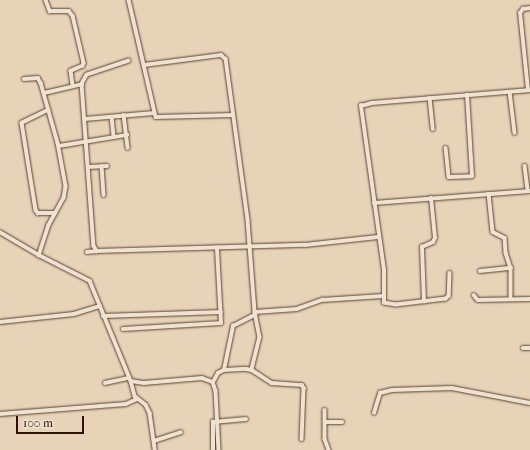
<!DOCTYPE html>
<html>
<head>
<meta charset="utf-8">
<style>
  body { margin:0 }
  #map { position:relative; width:530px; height:450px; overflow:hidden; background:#e7d3b7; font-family:"IM FELL French Canon",serif }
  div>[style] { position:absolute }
  .roads { filter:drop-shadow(0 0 1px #5c4232) drop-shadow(0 0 1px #5c4232) }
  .minor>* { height:3.5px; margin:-1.75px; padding:0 1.75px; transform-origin:1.75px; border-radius:1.75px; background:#efe2d0 }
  span { translate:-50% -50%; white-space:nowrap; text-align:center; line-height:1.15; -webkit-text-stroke:3px #efe2d0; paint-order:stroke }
  .scale { position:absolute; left:16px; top:416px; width:68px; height:18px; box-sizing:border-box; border:2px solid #2e1206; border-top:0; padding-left:5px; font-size:12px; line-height:14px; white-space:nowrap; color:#2e1206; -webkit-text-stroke:3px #efe2d0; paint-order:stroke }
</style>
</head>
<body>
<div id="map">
  <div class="roads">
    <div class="minor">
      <div style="left:46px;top:0;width:12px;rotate:70deg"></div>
      <div style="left:50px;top:11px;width:19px"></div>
      <div style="left:69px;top:11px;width:6px;rotate:51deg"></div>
      <div style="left:73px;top:16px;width:48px;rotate:76.8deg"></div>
      <div style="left:84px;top:63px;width:3px;rotate:108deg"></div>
      <div style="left:83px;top:66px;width:13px;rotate:157deg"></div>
      <div style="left:71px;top:71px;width:15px;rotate:82deg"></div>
      <div style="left:129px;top:0;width:120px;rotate:77deg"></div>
      <div style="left:156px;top:117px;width:77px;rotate:-1.5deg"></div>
      <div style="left:129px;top:61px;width:44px;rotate:161.6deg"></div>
      <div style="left:87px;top:75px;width:10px;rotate:119deg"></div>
      <div style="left:82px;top:84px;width:162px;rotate:85.8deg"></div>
      <div style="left:94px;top:246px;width:6px;rotate:59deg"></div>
      <div style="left:97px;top:251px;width:208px;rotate:-1.7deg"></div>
      <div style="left:305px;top:245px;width:73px;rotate:-6.3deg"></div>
      <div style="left:144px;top:65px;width:78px;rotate:-7.4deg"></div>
      <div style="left:221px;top:55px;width:6px;rotate:39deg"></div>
      <div style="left:226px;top:59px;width:162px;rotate:82.2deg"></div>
      <div style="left:248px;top:220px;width:92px;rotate:85.6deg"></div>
      <div style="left:255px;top:312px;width:25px;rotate:79deg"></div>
      <div style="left:260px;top:337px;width:34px;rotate:104deg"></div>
      <div style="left:24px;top:79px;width:14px;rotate:-4deg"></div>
      <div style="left:38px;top:78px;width:6px;rotate:59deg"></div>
      <div style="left:41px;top:83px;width:62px;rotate:74.2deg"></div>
      <div style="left:58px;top:143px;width:44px;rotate:79.5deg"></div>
      <div style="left:66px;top:186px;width:12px;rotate:99deg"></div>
      <div style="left:64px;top:198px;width:31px;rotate:119deg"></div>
      <div style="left:49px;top:225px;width:32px;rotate:108deg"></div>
      <div style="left:528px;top:90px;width:77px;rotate:-95.9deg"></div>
      <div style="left:520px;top:13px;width:5px;rotate:-53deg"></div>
      <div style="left:523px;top:9px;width:7px;rotate:-8deg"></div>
      <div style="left:510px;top:92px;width:41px;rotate:83deg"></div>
      <div style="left:44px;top:93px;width:39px;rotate:-13deg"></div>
      <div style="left:430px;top:98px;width:31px;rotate:84deg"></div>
      <div style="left:49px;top:110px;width:30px;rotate:154deg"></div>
      <div style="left:22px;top:123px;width:88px;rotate:80.9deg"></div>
      <div style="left:36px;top:210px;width:4px;rotate:56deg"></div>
      <div style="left:38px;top:213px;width:17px"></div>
      <div style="left:124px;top:115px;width:33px;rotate:83deg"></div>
      <div style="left:112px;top:117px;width:20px;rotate:84deg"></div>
      <div style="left:85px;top:119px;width:69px;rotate:-5deg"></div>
      <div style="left:59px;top:146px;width:69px;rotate:-9.2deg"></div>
      <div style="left:446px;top:148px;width:29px;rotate:84deg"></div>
      <div style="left:449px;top:177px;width:23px;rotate:-2deg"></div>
      <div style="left:472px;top:176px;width:81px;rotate:-93.5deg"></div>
      <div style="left:102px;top:166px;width:29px;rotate:86deg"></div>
      <div style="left:525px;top:166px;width:25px;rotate:83deg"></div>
      <div style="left:89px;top:167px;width:18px;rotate:-3deg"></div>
      <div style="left:489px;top:194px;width:38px;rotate:84deg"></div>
      <div style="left:493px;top:232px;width:13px;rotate:27deg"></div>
      <div style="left:505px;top:238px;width:15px;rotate:86deg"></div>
      <div style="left:506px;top:253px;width:16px;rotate:72deg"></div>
      <div style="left:511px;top:268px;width:30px;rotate:90deg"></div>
      <div style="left:374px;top:203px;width:156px;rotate:-4.4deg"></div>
      <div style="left:0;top:232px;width:45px;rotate:30.5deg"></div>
      <div style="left:39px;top:255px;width:57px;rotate:27deg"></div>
      <div style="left:90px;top:281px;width:108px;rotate:67.7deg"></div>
      <div style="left:131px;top:381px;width:13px;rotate:9deg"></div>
      <div style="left:144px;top:383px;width:58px;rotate:-4.9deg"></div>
      <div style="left:202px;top:378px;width:12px;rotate:20deg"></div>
      <div style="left:213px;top:382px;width:9px;rotate:72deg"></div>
      <div style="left:216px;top:391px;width:59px;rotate:87.1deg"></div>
      <div style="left:87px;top:252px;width:10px;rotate:-6deg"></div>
      <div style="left:480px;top:271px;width:31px;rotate:-6deg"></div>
      <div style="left:450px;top:273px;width:23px;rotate:92deg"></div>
      <div style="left:449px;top:296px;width:4px;rotate:135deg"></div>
      <div style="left:446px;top:299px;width:50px;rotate:173.2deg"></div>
      <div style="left:396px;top:305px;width:12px;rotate:-171deg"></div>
      <div style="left:384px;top:303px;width:33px;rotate:-90deg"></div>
      <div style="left:384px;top:270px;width:166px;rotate:-98deg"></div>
      <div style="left:361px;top:106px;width:11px;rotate:-15deg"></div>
      <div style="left:372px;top:103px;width:159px;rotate:-4.7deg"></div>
      <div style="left:474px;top:295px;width:6px;rotate:51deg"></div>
      <div style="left:478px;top:300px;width:52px;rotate:-1.1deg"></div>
      <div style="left:424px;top:302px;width:55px;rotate:-92.1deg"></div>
      <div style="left:422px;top:247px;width:12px;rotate:-24deg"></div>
      <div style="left:433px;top:242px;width:4px;rotate:-63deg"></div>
      <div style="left:435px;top:238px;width:40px;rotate:-95.7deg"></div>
      <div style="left:255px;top:312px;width:42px;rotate:-4.1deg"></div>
      <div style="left:297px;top:309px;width:27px;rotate:-20deg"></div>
      <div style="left:322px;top:300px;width:61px;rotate:-3.8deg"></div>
      <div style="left:103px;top:316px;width:118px;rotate:-1.9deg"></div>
      <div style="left:0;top:322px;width:74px;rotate:-6.2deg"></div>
      <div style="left:74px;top:314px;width:27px;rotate:-17deg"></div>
      <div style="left:123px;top:329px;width:98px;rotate:-3.5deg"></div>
      <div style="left:221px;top:323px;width:75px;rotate:-93.1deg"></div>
      <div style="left:523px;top:348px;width:7px"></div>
      <div style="left:224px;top:370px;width:45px;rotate:-78.4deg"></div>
      <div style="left:233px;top:326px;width:25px;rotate:-27deg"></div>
      <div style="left:131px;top:381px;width:16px;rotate:75deg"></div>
      <div style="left:135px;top:396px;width:14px;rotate:39deg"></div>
      <div style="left:146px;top:405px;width:9px;rotate:63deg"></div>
      <div style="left:150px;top:413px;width:37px;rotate:82deg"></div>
      <div style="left:213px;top:382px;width:10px;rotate:-61deg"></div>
      <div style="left:218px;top:373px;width:7px;rotate:-27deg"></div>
      <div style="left:224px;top:370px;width:22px;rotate:-3deg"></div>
      <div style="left:246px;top:369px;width:6px;rotate:9deg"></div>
      <div style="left:252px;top:370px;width:24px;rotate:33deg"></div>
      <div style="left:272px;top:383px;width:30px;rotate:4deg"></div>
      <div style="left:302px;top:385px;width:4px;rotate:56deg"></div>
      <div style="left:304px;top:388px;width:51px;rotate:92.2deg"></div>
      <div style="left:105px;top:383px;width:24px;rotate:-12deg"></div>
      <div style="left:325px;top:410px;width:29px;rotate:90deg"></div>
      <div style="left:325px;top:439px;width:12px;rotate:70deg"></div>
      <div style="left:374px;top:413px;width:21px;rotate:-73deg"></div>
      <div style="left:380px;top:393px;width:12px;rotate:-14deg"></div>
      <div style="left:392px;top:390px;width:60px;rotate:-1.9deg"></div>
      <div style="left:452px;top:388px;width:79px;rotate:10.9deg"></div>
      <div style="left:0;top:414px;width:126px;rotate:-4.5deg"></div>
      <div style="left:126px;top:404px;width:12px;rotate:-24deg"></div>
      <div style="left:325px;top:422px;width:17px"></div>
      <div style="left:154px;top:441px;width:28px;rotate:-18deg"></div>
      <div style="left:213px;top:450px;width:28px;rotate:-90deg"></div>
      <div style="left:213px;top:422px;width:33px;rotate:-5deg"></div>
    </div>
  </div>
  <div class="scale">100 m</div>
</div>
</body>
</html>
